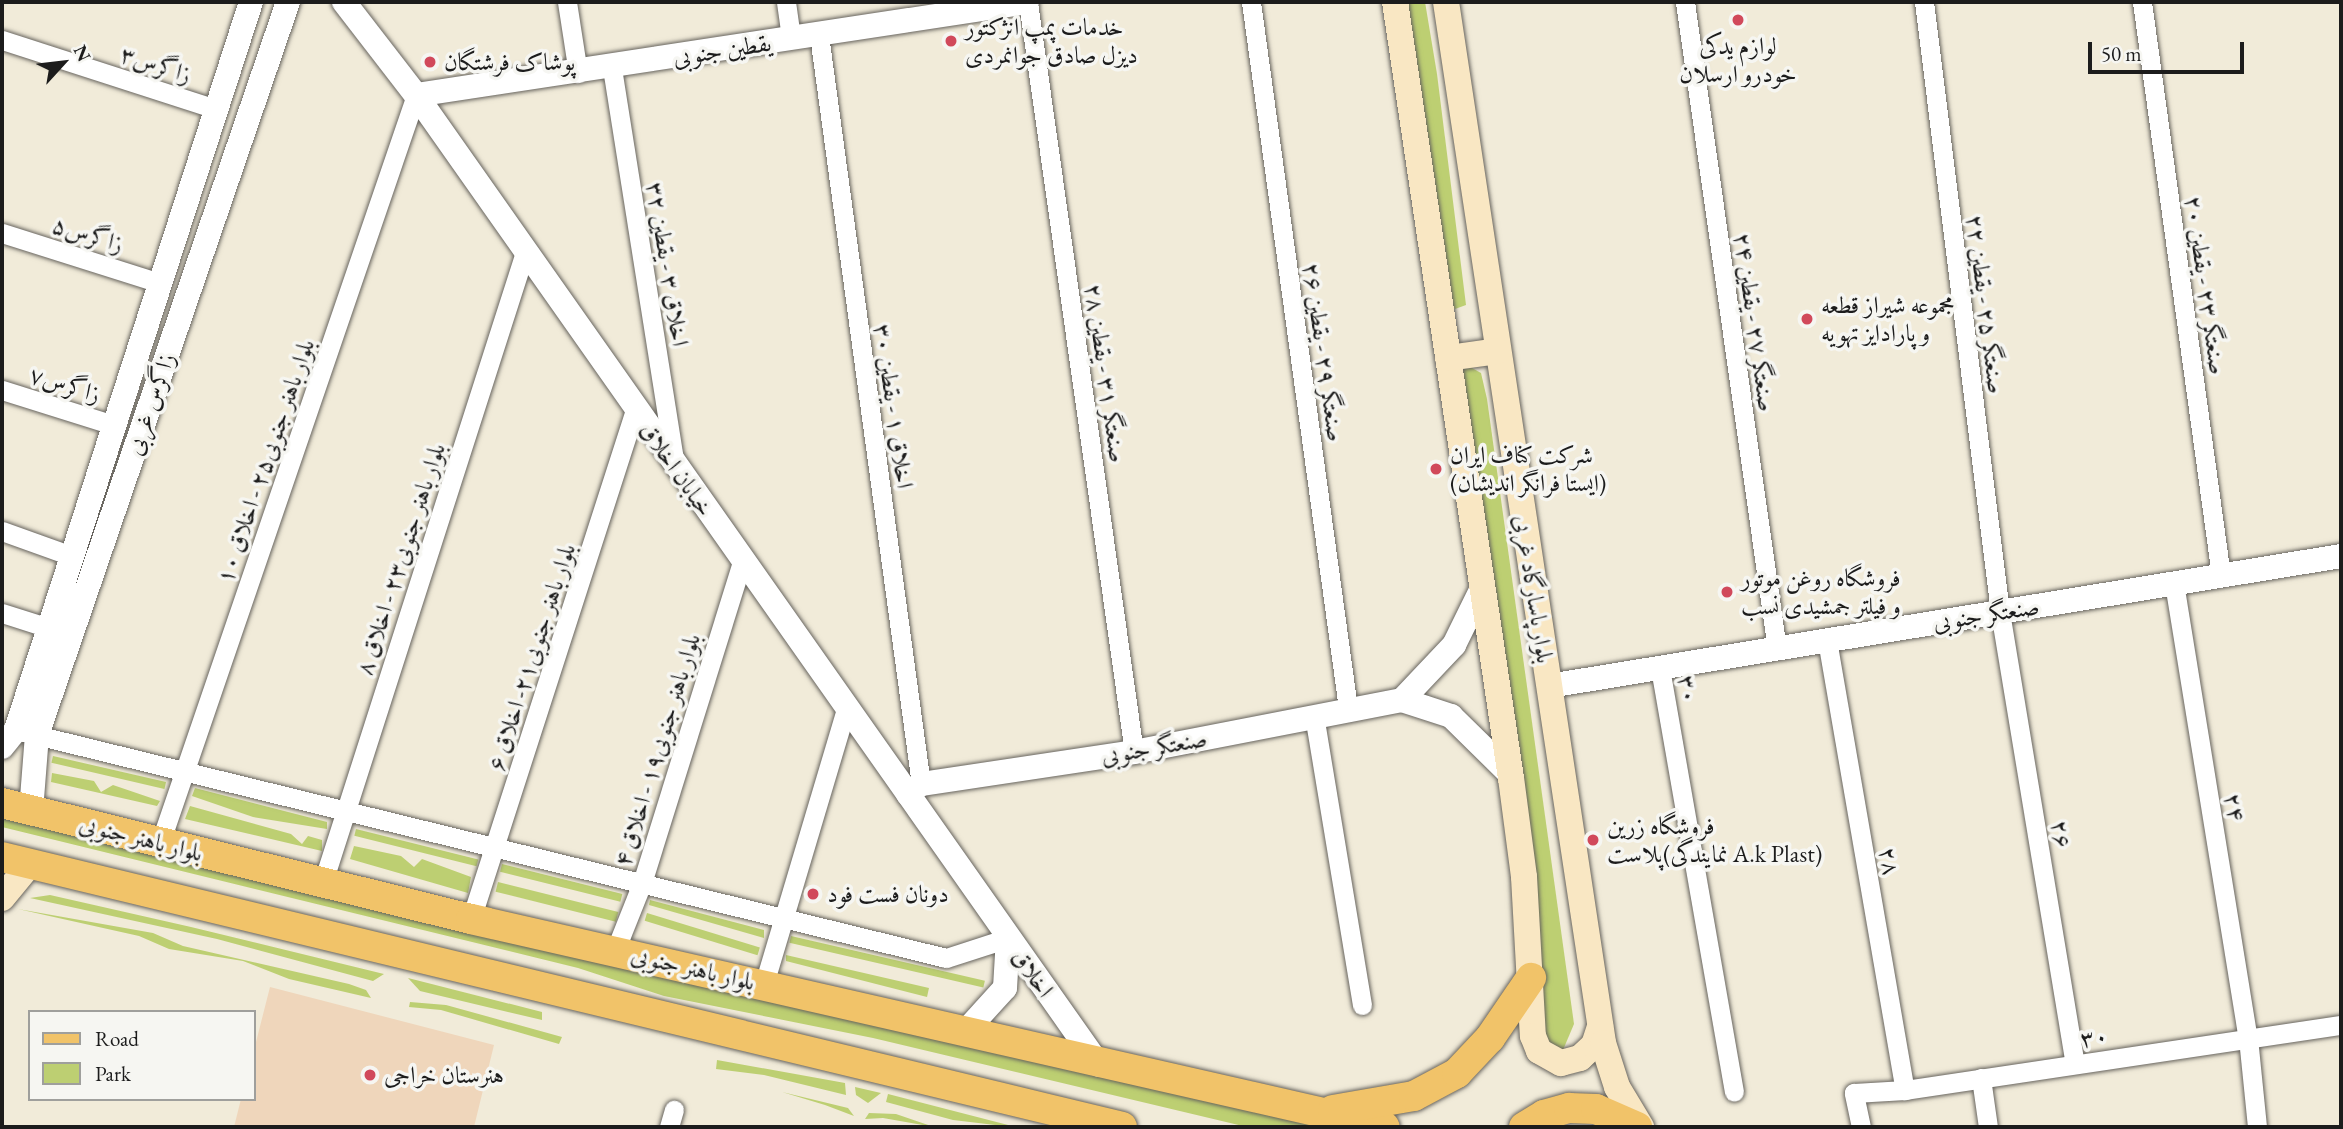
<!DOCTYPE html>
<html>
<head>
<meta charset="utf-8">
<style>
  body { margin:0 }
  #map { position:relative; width:2343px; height:1129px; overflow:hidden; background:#f1ebd9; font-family:"EB Garamond",Amiri,serif }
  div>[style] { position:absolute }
  .built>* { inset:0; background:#efd6bb }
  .green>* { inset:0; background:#bdcf72; transform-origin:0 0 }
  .roads { filter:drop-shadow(0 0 2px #67645e) drop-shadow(0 0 2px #67645e) }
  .minor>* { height:19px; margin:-9.5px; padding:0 9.5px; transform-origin:9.5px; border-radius:9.5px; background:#fff }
  .tertiary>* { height:24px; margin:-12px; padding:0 12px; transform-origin:12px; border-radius:12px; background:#fff }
  .secondary>* { height:26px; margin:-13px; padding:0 13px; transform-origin:13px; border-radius:13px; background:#f9e7c3 }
  .primary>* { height:30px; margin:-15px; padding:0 15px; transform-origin:15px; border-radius:15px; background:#f1c369 }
  .dots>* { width:19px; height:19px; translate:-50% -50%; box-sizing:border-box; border:4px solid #f6f6f2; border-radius:50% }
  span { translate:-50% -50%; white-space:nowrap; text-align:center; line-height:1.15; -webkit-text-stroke:7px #f6f6f2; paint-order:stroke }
  .poi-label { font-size:24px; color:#1c1c1c }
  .left { translate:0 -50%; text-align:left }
  .street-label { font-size:24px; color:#1c1c1c }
  .frame { position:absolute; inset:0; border:4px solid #1c1c1c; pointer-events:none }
  .legend { position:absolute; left:28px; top:1010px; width:228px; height:91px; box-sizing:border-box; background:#f6f6f2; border:2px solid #9f9f9c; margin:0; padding:9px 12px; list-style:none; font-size:21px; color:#1c1c1c }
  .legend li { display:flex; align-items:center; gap:14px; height:35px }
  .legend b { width:35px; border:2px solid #9f9f9c }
  .north { position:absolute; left:28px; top:28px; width:70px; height:70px; -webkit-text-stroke:5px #f6f6f2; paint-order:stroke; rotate:63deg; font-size:19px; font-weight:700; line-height:28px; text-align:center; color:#1c1c1c }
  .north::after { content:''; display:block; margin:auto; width:24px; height:32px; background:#1c1c1c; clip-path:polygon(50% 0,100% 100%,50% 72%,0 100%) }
  .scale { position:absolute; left:2088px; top:42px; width:156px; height:32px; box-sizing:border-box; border:4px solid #1c1c1c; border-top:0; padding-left:9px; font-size:21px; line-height:24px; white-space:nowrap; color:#1c1c1c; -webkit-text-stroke:5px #f6f6f2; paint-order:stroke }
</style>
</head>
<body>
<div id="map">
  <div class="built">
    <div style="clip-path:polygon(270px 987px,494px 1045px,474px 1127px,234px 1127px,241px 1099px,254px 1099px,254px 1050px)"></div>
  </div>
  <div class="green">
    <div style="clip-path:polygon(1407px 2px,1425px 2px,1437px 74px,1466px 305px,1455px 309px,1447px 295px)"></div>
    <div style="clip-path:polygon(1472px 368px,1481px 373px,1487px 399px,1574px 1024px,1563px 1050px,1549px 1047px,1539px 1029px,1458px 369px)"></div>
    <div style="left:53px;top:756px;width:116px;height:7px;rotate:13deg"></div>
    <div style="clip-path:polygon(52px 773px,94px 781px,101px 792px,113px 785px,160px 801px,157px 806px,51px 782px)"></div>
    <div style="clip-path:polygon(195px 788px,327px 822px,327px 829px,253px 817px,192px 796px)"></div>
    <div style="clip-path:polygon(190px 806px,291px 834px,302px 844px,308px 836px,322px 840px,322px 851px,185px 819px)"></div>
    <div style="clip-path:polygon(2px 809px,1334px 1127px,1247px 1127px,873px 1038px,664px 996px,578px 968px,2px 827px)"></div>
    <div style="left:356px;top:829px;width:126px;height:7px;rotate:14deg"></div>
    <div style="clip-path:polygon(354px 846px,401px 856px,414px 867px,422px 859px,471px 877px,468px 893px,350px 859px)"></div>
    <div style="left:502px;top:864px;width:124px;height:8px;rotate:14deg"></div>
    <div style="left:498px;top:882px;width:124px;height:10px;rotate:14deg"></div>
    <div style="clip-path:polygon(50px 895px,191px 927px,384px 974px,373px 981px,217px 939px,30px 898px)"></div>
    <div style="clip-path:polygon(650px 900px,764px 930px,764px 938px,649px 905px)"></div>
    <div style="clip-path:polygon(18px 909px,153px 933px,183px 946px,349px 984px,366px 990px,371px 998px,289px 979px,243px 961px,169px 949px,139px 936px)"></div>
    <div style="left:647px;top:913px;width:118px;height:8px;rotate:17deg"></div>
    <div style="left:791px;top:936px;width:199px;height:7px;rotate:13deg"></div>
    <div style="clip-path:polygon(786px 955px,929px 988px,927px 997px,786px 961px)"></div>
    <div style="clip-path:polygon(408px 978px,542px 1012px,542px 1020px,420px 991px)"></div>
    <div style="clip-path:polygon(410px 1002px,446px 1005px,562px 1037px,559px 1044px,441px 1010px,409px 1007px)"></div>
    <div style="clip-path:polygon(717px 1060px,845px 1083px,846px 1095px,764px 1075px,716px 1069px)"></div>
    <div style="clip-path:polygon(855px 1087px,881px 1093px,868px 1103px,856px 1095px)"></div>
    <div style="clip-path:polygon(782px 1092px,848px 1108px,854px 1116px,825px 1105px)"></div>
    <div style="clip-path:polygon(888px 1094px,1012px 1126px,1012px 1127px,953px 1120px,886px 1102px)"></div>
    <div style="clip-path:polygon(869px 1113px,896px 1114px,934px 1127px,883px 1118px,865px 1119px)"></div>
  </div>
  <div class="roads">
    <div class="minor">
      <div style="left:567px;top:2px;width:72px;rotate:81.2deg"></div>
      <div style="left:786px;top:2px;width:37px;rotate:82deg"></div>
      <div style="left:1028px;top:2px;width:757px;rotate:81.96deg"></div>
      <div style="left:1251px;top:2px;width:713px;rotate:82.18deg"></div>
      <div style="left:1685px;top:2px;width:654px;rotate:81.91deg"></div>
      <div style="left:1924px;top:2px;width:615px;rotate:82.9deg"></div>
      <div style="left:2000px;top:612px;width:458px;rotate:80.6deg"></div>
      <div style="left:2142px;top:2px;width:579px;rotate:82.16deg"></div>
      <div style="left:819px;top:35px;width:756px;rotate:82.25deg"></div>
      <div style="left:2px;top:40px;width:225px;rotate:17.9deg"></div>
      <div style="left:612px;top:68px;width:398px;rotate:81deg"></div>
      <div style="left:2px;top:233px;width:166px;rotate:17.6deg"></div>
      <div style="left:2px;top:390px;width:117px;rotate:17.4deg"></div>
      <div style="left:2px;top:531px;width:74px;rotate:19.7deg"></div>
      <div style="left:2174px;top:583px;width:461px;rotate:80.8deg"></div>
      <div style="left:2248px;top:1038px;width:89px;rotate:84.2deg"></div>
      <div style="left:2px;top:613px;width:49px;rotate:17.7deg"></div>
      <div style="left:1827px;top:640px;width:457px;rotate:80.2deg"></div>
      <div style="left:1660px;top:668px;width:430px;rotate:80.1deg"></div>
      <div style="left:1314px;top:715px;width:294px;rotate:80.6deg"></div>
      <div style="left:24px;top:732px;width:949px;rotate:13.77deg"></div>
      <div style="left:946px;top:958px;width:65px;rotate:-17.9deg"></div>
      <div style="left:160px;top:843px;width:791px;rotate:-71.11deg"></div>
      <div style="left:323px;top:882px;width:662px;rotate:-72.22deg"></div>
      <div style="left:471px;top:919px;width:535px;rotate:-72.14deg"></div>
      <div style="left:615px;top:951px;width:73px;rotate:-68.3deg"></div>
      <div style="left:642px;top:883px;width:337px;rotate:-72.7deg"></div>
      <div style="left:764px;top:984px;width:287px;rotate:-73.4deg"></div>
      <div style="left:1981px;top:1078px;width:49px;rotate:81.9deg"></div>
      <div style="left:669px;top:1127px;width:18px;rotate:-74deg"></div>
      <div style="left:1861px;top:1127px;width:35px;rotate:-102deg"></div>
      <div style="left:1854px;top:1093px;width:51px;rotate:-3.4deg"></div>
      <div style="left:1905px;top:1090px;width:441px;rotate:-8.5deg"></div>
    </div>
    <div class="tertiary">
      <div style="left:344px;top:2px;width:118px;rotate:52.3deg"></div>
      <div style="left:416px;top:95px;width:1186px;rotate:54.85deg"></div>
      <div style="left:416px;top:95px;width:618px;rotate:-8.65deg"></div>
      <div style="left:1549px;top:686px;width:803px;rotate:-9.32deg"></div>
      <div style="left:1402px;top:700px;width:76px;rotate:-46.6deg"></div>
      <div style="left:1454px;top:645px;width:64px;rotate:-63.8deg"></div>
      <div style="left:2px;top:747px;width:22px;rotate:-51deg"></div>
      <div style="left:16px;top:730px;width:765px;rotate:-72.11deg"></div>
      <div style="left:908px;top:794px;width:16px;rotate:-38deg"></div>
      <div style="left:921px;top:784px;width:215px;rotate:-8.5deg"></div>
      <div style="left:1134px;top:752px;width:273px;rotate:-11deg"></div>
      <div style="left:1402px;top:700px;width:52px;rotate:18.1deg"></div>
      <div style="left:1451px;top:716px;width:83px;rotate:44.5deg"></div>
      <div style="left:31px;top:811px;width:76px;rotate:-85.5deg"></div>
      <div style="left:37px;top:735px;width:775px;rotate:-71.1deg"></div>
      <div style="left:964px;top:1033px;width:61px;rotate:-47.7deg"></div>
      <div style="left:1005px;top:988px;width:50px;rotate:-86.6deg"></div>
    </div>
    <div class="secondary">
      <div style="left:1395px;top:2px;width:785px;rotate:81.5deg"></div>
      <div style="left:1511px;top:778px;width:100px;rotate:82.5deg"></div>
      <div style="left:1524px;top:877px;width:159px;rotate:86.8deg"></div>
      <div style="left:1533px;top:1036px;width:16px;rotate:68deg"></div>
      <div style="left:1539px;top:1051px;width:25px;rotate:29deg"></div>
      <div style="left:1561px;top:1063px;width:20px;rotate:-15deg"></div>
      <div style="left:1580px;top:1058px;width:19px;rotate:-43deg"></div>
      <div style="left:1594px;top:1045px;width:20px;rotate:-72deg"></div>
      <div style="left:1446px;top:2px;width:1053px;rotate:81.42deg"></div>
      <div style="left:1603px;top:1043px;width:46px;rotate:72.3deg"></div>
      <div style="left:1617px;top:1087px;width:47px;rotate:59deg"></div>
      <div style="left:1448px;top:358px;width:50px;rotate:-8deg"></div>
      <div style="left:2px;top:898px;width:44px;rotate:-50.5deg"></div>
    </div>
    <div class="primary">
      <div style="left:2px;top:803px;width:483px;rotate:13.9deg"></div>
      <div style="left:471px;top:919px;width:937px;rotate:12.82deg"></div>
      <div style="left:2px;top:857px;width:1152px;rotate:13.55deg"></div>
      <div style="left:1333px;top:1110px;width:82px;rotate:-9.8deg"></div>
      <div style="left:1414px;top:1096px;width:49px;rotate:-28.1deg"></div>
      <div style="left:1457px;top:1073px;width:48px;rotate:-46.7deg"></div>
      <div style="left:1490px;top:1038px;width:73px;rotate:-55.7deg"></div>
      <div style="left:1524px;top:1127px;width:23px;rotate:-31deg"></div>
      <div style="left:1544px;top:1115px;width:26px;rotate:-16deg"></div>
      <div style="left:1569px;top:1108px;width:27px;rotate:2deg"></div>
      <div style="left:1596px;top:1109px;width:45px;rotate:23.7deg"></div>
    </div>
  </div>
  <div class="dots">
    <div style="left:1738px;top:20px;background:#d1495b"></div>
    <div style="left:951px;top:41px;background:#d1495b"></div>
    <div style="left:430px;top:62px;background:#d1495b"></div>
    <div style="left:1807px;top:319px;background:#d1495b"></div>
    <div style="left:1436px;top:469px;background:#d1495b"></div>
    <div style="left:1727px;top:592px;background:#d1495b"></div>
    <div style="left:1593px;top:840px;background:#d1495b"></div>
    <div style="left:813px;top:894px;background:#d1495b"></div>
    <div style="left:370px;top:1075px;background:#d1495b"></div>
  </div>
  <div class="poi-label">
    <span class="left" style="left:965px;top:41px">خدمات پمپ انژکتور<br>دیزل صادق جوانمردی</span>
    <span style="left:1738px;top:60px">لوازم یدکی<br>خودرو ارسلان</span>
    <span class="left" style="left:444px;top:62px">پوشاک فرشتگان</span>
    <span class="left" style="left:1821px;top:319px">مجموعه شیراز قطعه<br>و پارادایز تهویه</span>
    <span class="left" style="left:1450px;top:469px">شرکت کناف ایران<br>(ایستا فرانگر اندیشان)</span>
    <span class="left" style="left:1741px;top:592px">فروشگاه روغن موتور<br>و فیلتر جمشیدی نسب</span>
    <span class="left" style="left:1607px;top:840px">فروشگاه زرین<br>پلاست(نمایندگی A.k Plast)</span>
    <span class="left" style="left:827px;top:894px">دونان فست فود</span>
    <span class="left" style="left:384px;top:1075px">هنرستان خراجی</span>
  </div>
  <div class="street-label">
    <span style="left:722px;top:50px;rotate:-9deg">یقطین جنوبی</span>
    <span style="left:156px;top:64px;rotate:18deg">زاگرس۳</span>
    <span style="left:88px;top:234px;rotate:17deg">زاگرس۵</span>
    <span style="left:668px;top:264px;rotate:81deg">اخلاق ۳ - یقطین ۳۲</span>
    <span style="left:2206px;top:285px;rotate:82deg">صنعتگر ۲۳ - یقطین ۲۰</span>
    <span style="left:1986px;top:304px;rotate:83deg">صنعتگر ۲۵ - یقطین ۲۲</span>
    <span style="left:1755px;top:322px;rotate:82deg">صنعتگر ۲۷ - یقطین ۲۴</span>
    <span style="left:1324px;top:352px;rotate:82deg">صنعتگر ۲۹ - یقطین ۲۶</span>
    <span style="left:1106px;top:373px;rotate:82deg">صنعتگر ۳۱ - یقطین ۲۸</span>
    <span style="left:65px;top:384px;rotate:17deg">زاگرس۷</span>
    <span style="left:150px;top:404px;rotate:-71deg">زاگرس غربی</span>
    <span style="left:894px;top:406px;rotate:82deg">اخلاق ۱ - یقطین ۳۰</span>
    <span style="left:265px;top:461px;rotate:-71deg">بلوار باهنر جنوبی۲۵ - اخلاق ۱۰</span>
    <span style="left:677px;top:469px;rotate:55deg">خیابان اخلاق</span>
    <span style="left:400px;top:559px;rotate:-72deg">بلوار باهنر جنوبی۲۳ - اخلاق ۸</span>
    <span style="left:1534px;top:589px;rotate:81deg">بلوار پاسارگاد غربی</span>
    <span style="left:1986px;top:614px;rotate:-9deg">صنعتگر جنوبی</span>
    <span style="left:531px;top:657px;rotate:-72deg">بلوار باهنر جنوبی۲۱- اخلاق ۶</span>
    <span style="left:1689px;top:689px;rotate:80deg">۳۰</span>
    <span style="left:1154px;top:747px;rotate:-10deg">صنعتگر جنوبی</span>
    <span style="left:657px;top:750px;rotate:-73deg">بلوار باهنر جنوبی۱۹ - اخلاق ۴</span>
    <span style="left:2235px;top:807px;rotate:81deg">۲۴</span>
    <span style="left:2062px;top:834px;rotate:81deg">۲۶</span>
    <span style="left:141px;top:838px;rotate:14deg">بلوار باهنر جنوبی</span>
    <span style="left:1890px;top:861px;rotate:80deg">۲۸</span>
    <span style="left:693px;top:968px;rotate:13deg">بلوار باهنر جنوبی</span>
    <span style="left:1033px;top:973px;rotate:54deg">اخلاق</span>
    <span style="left:2094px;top:1037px;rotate:-8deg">۳۰</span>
  </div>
  <div class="frame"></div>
  <ul class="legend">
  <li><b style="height:9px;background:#f1c369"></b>Road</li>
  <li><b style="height:19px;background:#bdcf72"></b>Park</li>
  </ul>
  <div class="north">N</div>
  <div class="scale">50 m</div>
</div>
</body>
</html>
